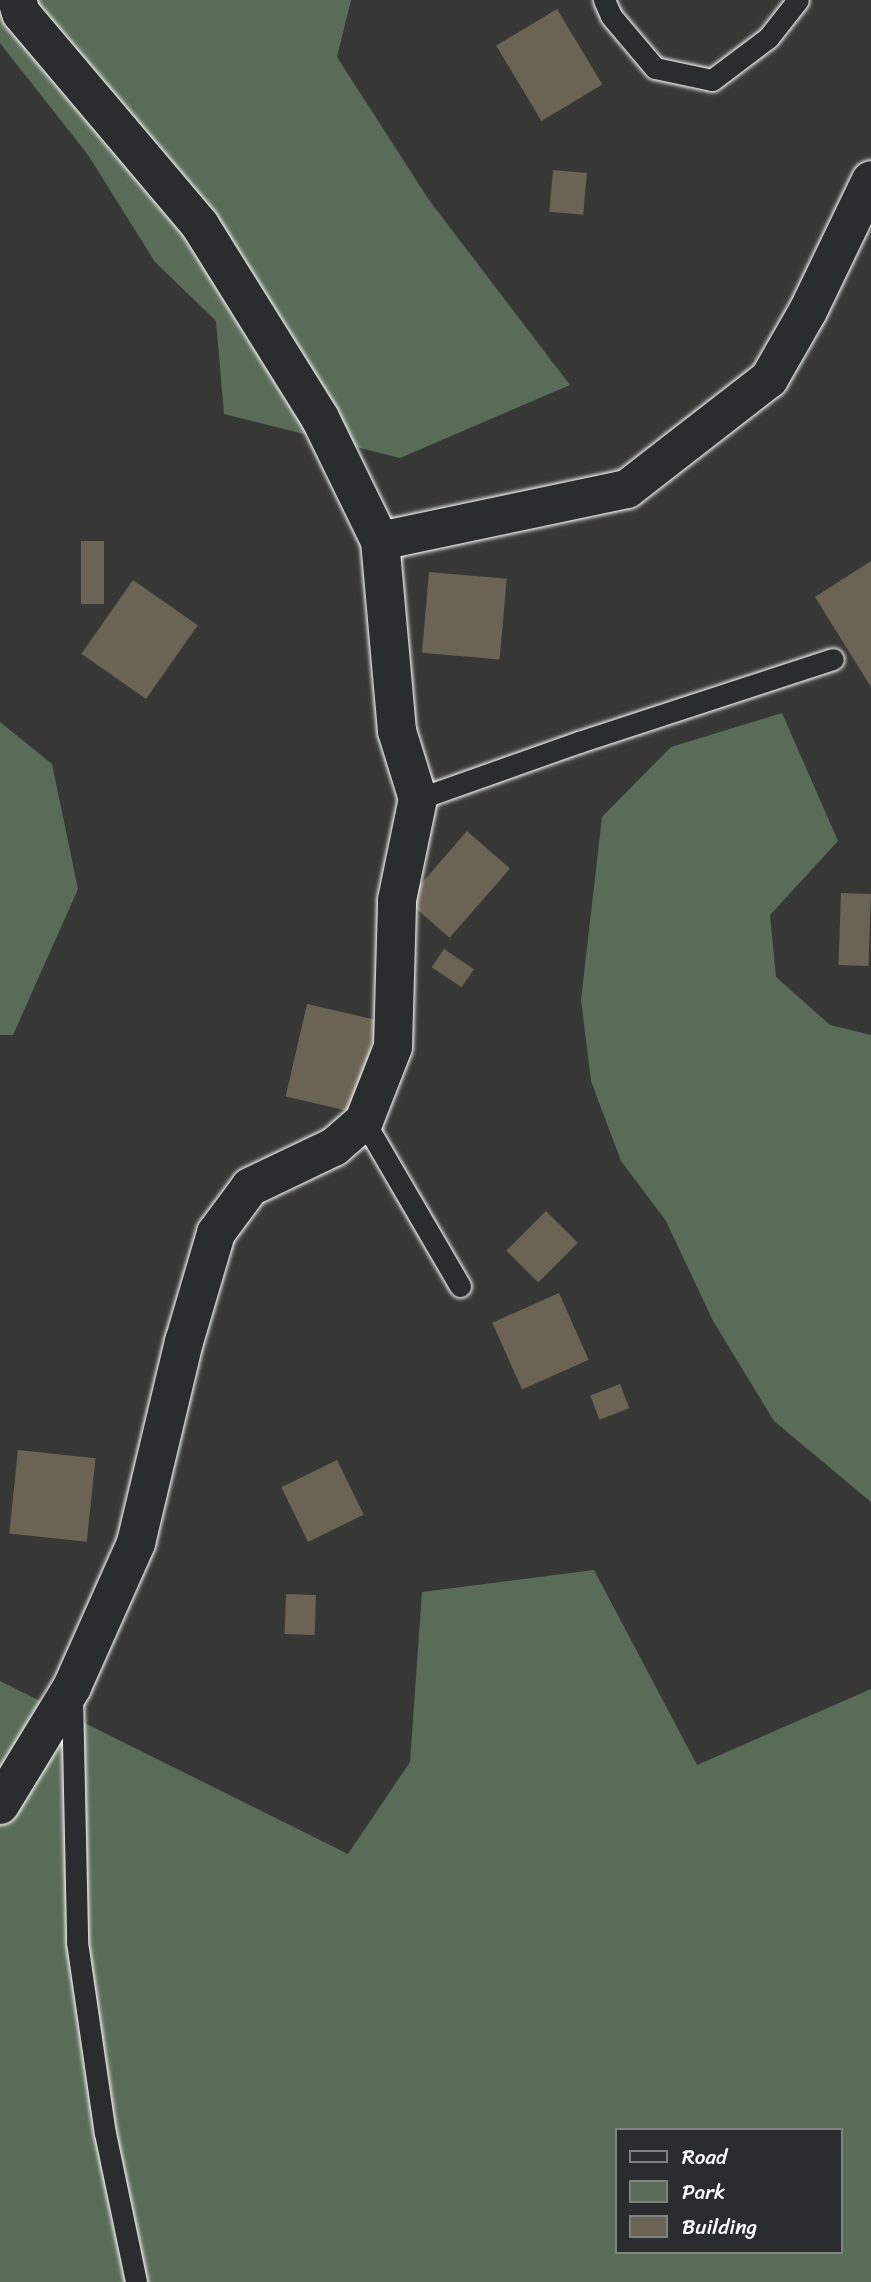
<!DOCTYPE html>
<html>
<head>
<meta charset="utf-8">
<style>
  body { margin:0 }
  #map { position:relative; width:871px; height:2282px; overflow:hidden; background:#373835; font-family:Sriracha,sans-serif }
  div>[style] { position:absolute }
  .green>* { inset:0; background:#596c57 }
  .building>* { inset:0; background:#6b6353; transform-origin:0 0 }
  .roads { filter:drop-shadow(0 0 2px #fff) drop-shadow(0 0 2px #fff) }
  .service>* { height:21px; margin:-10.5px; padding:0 10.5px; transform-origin:10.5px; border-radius:10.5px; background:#2a2d2e }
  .minor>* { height:38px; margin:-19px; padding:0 19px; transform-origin:19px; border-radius:19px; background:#2a2d2e }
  span { translate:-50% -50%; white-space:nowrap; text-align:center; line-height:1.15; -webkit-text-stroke:5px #2a2d2e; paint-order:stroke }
  .legend { position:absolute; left:615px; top:2128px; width:228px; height:126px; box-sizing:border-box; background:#2a2d2e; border:2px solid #7f8182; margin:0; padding:9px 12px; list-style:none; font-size:21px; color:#fff }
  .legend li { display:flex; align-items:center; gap:14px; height:35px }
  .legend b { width:35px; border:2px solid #7f8182 }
</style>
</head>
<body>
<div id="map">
  <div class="green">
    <div style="clip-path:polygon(0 0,351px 0,337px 57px,429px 200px,570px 385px,400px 458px,224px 414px,216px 321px,155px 262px,88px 155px,0 43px)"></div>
    <div style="clip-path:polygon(782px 713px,838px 841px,770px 915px,776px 977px,830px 1025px,871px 1035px,871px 1502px,774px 1421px,713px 1321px,666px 1221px,621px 1161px,591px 1081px,581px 1000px,602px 817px,671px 747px)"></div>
    <div style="clip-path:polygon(0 722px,52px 764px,78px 889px,13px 1035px,0 1035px)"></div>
    <div style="clip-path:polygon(evenodd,594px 1570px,697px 1765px,871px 1689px,871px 2282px,0 2282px,0 1681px,348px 1854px,410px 1762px,422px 1592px,594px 1570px,617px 2130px,841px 2130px,841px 2252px,617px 2252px,617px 2130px)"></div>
  </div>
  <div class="building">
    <div style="left:557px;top:9px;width:88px;height:71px;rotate:59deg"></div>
    <div style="left:553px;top:170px;width:34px;height:42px;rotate:5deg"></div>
    <div style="left:81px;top:541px;width:23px;height:63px"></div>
    <div style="clip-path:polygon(871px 561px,871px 687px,815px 597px)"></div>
    <div style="left:429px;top:572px;width:78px;height:81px;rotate:5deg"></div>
    <div style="left:133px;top:580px;width:79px;height:90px;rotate:35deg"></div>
    <div style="left:467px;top:831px;width:57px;height:92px;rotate:41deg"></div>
    <div style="left:841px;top:893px;width:30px;height:72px;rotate:2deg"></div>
    <div style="left:444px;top:949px;width:36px;height:22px;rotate:34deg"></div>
    <div style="left:307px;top:1004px;width:72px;height:95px;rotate:13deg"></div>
    <div style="left:546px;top:1211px;width:45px;height:56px;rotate:45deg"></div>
    <div style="left:559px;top:1293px;width:73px;height:73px;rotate:66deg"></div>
    <div style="left:620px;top:1384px;width:26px;height:32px;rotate:69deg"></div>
    <div style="left:18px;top:1450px;width:78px;height:84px;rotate:6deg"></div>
    <div style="left:337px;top:1460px;width:61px;height:62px;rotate:64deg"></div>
    <div style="left:286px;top:1594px;width:30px;height:40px;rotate:2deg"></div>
  </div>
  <div class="roads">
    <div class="service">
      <div style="left:604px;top:0;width:17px;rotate:66deg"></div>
      <div style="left:611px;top:16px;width:68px;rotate:49.8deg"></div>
      <div style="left:655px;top:68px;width:58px;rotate:11.9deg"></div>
      <div style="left:712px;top:80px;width:70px;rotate:-36.9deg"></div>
      <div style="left:768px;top:38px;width:48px;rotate:-51.7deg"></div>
      <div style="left:418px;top:799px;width:171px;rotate:-19.5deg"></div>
      <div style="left:579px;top:742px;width:267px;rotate:-18.1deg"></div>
      <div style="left:364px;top:1121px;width:191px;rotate:59.8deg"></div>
      <div style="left:72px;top:1694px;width:248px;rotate:88.8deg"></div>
      <div style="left:77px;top:1942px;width:193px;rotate:81.7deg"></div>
      <div style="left:105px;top:2133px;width:152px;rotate:78.2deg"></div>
    </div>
    <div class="minor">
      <div style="left:380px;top:541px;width:252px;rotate:-11.9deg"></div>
      <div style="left:627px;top:489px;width:180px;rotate:-37.8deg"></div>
      <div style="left:769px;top:379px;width:78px;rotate:-60.2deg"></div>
      <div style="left:808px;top:311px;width:145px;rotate:-64.3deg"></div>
      <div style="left:0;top:1805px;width:138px;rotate:-58.6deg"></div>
      <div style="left:72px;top:1687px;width:158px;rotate:-66deg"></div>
      <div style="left:136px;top:1543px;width:207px;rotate:-76.6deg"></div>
      <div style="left:184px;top:1342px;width:114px;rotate:-73.6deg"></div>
      <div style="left:216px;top:1233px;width:57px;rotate:-53.5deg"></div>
      <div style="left:250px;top:1187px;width:93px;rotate:-25.5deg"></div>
      <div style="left:334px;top:1147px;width:40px;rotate:-41deg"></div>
      <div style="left:364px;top:1121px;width:79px;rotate:-68.6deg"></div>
      <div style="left:393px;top:1047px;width:147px;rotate:-88.4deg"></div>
      <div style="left:397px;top:900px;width:103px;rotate:-78.3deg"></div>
      <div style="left:418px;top:799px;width:71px;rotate:-107.2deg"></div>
      <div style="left:397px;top:731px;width:191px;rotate:-95.1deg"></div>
      <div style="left:380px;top:541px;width:137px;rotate:-116deg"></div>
      <div style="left:320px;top:418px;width:227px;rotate:-121.9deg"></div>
      <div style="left:200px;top:225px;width:277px;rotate:-130.2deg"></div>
      <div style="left:21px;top:13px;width:14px;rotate:-107deg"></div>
    </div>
  </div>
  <ul class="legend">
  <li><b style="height:9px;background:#2a2d2e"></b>Road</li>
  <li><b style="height:19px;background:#596c57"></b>Park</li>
  <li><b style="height:19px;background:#6b6353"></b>Building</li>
  </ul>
</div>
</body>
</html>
